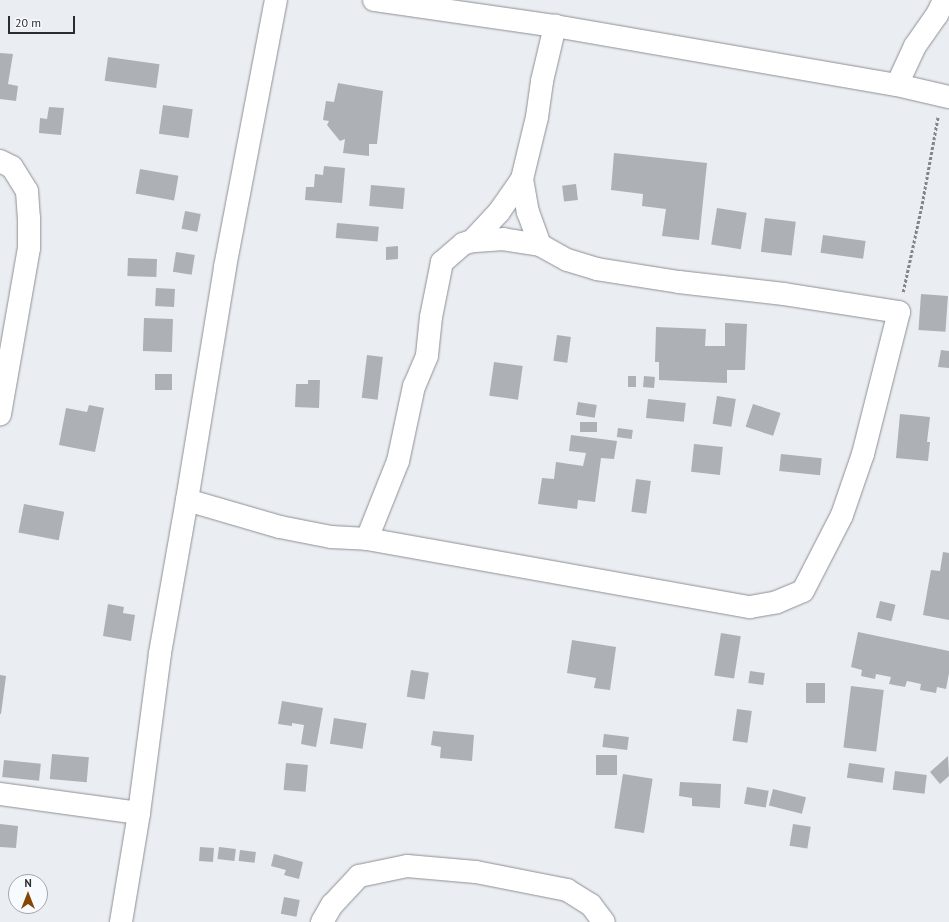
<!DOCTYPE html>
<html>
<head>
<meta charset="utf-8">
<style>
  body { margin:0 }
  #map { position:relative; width:949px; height:922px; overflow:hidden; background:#eaedf1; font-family:"PT Sans",sans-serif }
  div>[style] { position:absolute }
  .building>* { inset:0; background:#adb0b4; transform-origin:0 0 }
  .path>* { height:2.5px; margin-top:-1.25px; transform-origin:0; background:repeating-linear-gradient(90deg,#848588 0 3px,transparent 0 5px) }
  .roads { filter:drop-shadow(0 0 1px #8d9094) drop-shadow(0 0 1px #8d9094) }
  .street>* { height:22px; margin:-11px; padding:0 11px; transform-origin:11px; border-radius:11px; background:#fff }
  span { translate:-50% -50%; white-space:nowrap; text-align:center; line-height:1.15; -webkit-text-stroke:4px #f7fafe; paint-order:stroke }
  .north { position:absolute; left:8px; top:874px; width:40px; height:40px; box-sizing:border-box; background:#f7fafe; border:1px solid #a5a8ab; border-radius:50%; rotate:0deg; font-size:11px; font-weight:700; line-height:16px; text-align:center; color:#2b2c2e }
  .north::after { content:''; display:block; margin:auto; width:14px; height:18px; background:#844705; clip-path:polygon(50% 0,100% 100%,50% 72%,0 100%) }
  .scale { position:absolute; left:8px; top:16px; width:67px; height:18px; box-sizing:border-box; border:2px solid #2b2c2e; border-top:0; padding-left:5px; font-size:12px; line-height:14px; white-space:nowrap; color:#2b2c2e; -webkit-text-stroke:3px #f7fafe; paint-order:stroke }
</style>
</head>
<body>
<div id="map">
  <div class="building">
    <div style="clip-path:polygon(0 53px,13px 54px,8px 84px,18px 86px,16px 101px,0 99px)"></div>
    <div style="left:108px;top:57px;width:52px;height:24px;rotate:8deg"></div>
    <div style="clip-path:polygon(338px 83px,383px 91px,377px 144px,369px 144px,369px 156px,343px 153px,345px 139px,340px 141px,327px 125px,329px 121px,323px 120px,326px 101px,334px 102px)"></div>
    <div style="left:163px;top:105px;width:30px;height:29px;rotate:8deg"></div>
    <div style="clip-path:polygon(49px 107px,64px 108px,61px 135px,39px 133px,40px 118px,47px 119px)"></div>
    <div style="clip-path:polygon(614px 153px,707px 163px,699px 240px,662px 236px,666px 209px,642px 206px,643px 194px,611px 190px)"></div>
    <div style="clip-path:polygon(324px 166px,345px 168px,342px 203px,305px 200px,306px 187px,314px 187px,315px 174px,323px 175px)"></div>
    <div style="left:140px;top:169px;width:39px;height:25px;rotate:10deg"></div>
    <div style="left:576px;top:184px;width:16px;height:14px;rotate:83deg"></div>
    <div style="left:371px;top:185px;width:34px;height:21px;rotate:5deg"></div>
    <div style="left:717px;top:208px;width:30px;height:37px;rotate:9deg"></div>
    <div style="left:185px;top:211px;width:16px;height:18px;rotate:11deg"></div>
    <div style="left:765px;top:218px;width:31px;height:34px;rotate:7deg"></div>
    <div style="left:337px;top:223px;width:42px;height:15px;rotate:5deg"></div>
    <div style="left:823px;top:235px;width:43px;height:18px;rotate:8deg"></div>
    <div style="clip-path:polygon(398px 246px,398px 259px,386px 260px,386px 247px)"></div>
    <div style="left:176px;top:252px;width:19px;height:20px;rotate:9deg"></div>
    <div style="left:128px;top:258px;width:29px;height:18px;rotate:2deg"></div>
    <div style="left:156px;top:288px;width:19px;height:18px;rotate:3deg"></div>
    <div style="left:921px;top:294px;width:27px;height:36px;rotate:4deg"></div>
    <div style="left:144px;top:318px;width:29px;height:33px;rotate:2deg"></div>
    <div style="clip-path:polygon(725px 323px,747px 324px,745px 370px,727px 370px,727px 383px,659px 380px,659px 362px,655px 362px,656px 327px,706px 329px,705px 346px,725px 346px)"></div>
    <div style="left:557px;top:335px;width:14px;height:26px;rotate:8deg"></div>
    <div style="clip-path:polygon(941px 350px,949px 351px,949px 368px,938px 367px)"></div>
    <div style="left:367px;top:355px;width:16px;height:43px;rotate:7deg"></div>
    <div style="left:494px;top:362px;width:29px;height:34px;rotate:8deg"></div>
    <div style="left:155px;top:374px;width:17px;height:16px"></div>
    <div style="left:628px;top:376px;width:8px;height:11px"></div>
    <div style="left:644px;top:376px;width:11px;height:11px;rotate:5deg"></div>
    <div style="clip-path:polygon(308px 380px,320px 380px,319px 408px,295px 407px,296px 384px,308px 384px)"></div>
    <div style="left:717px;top:396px;width:19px;height:28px;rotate:9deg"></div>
    <div style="left:648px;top:399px;width:38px;height:19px;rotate:6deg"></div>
    <div style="left:578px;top:402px;width:19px;height:13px;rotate:9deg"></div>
    <div style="left:753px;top:404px;width:29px;height:24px;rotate:18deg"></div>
    <div style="clip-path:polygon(89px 405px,104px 408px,95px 452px,59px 445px,66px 408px,87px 412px)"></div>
    <div style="clip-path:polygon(900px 414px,930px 417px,927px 442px,930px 442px,928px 461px,896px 458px)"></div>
    <div style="left:580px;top:422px;width:17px;height:10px"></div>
    <div style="left:618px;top:428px;width:15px;height:9px;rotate:8deg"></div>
    <div style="clip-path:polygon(571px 435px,617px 441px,614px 459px,601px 458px,595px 502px,578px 500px,577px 509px,538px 504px,542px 478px,554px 479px,556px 462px,583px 466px,586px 453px,569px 451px)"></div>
    <div style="left:694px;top:444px;width:29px;height:28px;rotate:6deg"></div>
    <div style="left:781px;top:454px;width:41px;height:17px;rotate:6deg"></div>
    <div style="left:636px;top:479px;width:15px;height:33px;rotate:8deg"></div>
    <div style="left:24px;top:504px;width:41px;height:29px;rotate:11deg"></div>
    <div style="clip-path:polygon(943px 552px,949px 553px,949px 620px,923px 615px,931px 570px,940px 571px)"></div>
    <div style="left:880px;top:601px;width:16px;height:17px;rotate:14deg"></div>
    <div style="clip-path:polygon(108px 604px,124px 607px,123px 613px,135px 615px,131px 641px,103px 636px)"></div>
    <div style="clip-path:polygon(858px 632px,949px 651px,949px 673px,946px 689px,937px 687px,936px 693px,920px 690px,921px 684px,907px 681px,905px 687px,889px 684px,891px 677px,876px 674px,875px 679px,861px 676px,862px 670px,851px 667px)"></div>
    <div style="left:721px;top:633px;width:20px;height:43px;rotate:9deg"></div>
    <div style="clip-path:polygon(572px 640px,616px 647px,610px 690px,594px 688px,596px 678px,567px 673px)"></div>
    <div style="left:411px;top:670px;width:18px;height:27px;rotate:9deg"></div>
    <div style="left:750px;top:671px;width:15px;height:12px;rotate:8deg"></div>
    <div style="clip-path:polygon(0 675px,6px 676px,1px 714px,0 714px)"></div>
    <div style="left:806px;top:683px;width:19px;height:20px"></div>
    <div style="left:851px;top:686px;width:33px;height:62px;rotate:7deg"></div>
    <div style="clip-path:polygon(282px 701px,323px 708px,316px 747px,301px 744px,304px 725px,292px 723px,292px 726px,278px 724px)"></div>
    <div style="left:737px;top:709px;width:15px;height:32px;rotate:8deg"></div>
    <div style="left:334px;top:718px;width:33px;height:26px;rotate:9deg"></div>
    <div style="clip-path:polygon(433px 731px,474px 735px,472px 761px,440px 758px,441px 747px,431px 745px)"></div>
    <div style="left:604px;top:734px;width:25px;height:13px;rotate:7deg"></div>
    <div style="left:52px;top:754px;width:37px;height:25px;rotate:5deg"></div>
    <div style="left:596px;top:755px;width:21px;height:20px"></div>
    <div style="clip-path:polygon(948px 756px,949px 776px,940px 784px,930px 772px)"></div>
    <div style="left:4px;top:760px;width:37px;height:17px;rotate:6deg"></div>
    <div style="left:286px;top:763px;width:22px;height:27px;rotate:5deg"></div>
    <div style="left:849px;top:763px;width:36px;height:15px;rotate:8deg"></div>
    <div style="left:895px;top:771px;width:32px;height:19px;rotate:7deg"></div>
    <div style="left:623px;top:774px;width:30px;height:55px;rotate:9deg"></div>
    <div style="clip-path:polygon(680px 782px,721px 784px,720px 808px,692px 806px,692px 798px,679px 796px)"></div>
    <div style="left:747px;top:787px;width:22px;height:17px;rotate:10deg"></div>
    <div style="left:773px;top:789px;width:34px;height:17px;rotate:14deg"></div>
    <div style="clip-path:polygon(0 824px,18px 826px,16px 848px,0 847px)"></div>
    <div style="left:793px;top:824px;width:18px;height:22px;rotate:9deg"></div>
    <div style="left:200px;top:847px;width:14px;height:14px;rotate:4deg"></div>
    <div style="left:219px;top:847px;width:17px;height:12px;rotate:7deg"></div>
    <div style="left:240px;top:850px;width:16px;height:11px;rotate:7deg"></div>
    <div style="clip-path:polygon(274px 854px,303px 862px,299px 879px,284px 875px,286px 870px,271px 866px)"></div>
    <div style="left:284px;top:897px;width:16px;height:17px;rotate:11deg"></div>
  </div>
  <div class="path">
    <div style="left:903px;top:292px;width:90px;rotate:-77.8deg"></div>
    <div style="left:922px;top:204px;width:89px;rotate:-79.7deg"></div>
  </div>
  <div class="roads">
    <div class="street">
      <div style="left:374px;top:0;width:183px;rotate:8.2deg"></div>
      <div style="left:555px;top:26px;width:347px;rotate:9.8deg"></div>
      <div style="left:897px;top:85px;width:53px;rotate:13deg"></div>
      <div style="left:897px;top:85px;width:43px;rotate:-65.2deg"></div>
      <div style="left:915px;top:46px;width:38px;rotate:-55deg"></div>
      <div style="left:937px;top:15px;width:17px;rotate:-65deg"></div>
      <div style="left:0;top:161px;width:13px;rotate:27deg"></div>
      <div style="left:12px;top:167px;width:28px;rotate:58deg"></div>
      <div style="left:27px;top:191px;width:27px;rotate:86deg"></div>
      <div style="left:29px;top:218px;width:30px;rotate:90deg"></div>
      <div style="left:29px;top:248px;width:169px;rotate:99.9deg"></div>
      <div style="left:522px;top:179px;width:34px;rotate:80deg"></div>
      <div style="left:528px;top:212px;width:35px;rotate:70deg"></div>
      <div style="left:472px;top:241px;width:40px;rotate:-47deg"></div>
      <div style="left:499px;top:212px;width:40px;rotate:-55.1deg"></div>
      <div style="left:522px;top:179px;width:64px;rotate:-76.4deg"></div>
      <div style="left:537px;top:117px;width:36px;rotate:-82deg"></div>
      <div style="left:542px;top:81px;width:57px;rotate:-76.7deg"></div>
      <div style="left:187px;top:500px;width:97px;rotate:16.2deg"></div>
      <div style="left:280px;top:527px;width:52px;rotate:11.1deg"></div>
      <div style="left:331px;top:537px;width:36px;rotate:3deg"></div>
      <div style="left:367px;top:539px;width:389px;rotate:10.1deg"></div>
      <div style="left:750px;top:607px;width:27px;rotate:-10deg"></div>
      <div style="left:777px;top:602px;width:28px;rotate:-23deg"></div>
      <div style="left:803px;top:591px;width:85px;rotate:-62.8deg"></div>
      <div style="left:842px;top:515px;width:65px;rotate:-71deg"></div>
      <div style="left:863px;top:454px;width:146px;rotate:-75.8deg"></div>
      <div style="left:899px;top:312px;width:116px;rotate:-171.1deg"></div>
      <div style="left:784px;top:294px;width:106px;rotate:-173.5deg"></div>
      <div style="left:679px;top:282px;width:83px;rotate:-171deg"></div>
      <div style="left:597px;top:269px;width:31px;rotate:-163deg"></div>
      <div style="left:567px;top:260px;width:31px;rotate:-151deg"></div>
      <div style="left:540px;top:245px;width:36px;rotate:-171deg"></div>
      <div style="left:504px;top:239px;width:32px;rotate:176deg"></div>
      <div style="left:472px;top:241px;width:9px;rotate:162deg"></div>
      <div style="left:463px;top:244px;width:28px;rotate:139deg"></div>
      <div style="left:442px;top:262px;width:56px;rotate:101.3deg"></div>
      <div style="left:431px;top:317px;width:39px;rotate:96deg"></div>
      <div style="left:427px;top:356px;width:33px;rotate:113deg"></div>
      <div style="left:414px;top:386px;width:77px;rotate:102deg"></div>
      <div style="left:398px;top:461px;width:84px;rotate:111.7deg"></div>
      <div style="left:0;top:794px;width:140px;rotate:7.8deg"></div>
      <div style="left:121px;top:922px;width:110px;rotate:-80.6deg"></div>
      <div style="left:139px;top:813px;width:161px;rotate:-82.5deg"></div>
      <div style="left:160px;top:653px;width:155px;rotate:-80deg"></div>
      <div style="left:187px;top:500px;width:236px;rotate:-80.7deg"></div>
      <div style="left:225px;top:267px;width:272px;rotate:-79.2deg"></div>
      <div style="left:322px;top:922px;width:20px;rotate:-60deg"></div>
      <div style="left:332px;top:905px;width:40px;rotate:-47deg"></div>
      <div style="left:359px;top:876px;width:49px;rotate:-11.8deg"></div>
      <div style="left:407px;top:866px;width:69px;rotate:5deg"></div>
      <div style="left:476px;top:872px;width:93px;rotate:11.2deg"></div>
      <div style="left:567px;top:890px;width:28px;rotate:32deg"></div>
      <div style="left:591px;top:905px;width:21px;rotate:53deg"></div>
    </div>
  </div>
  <div class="north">N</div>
  <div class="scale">20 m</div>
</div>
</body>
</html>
